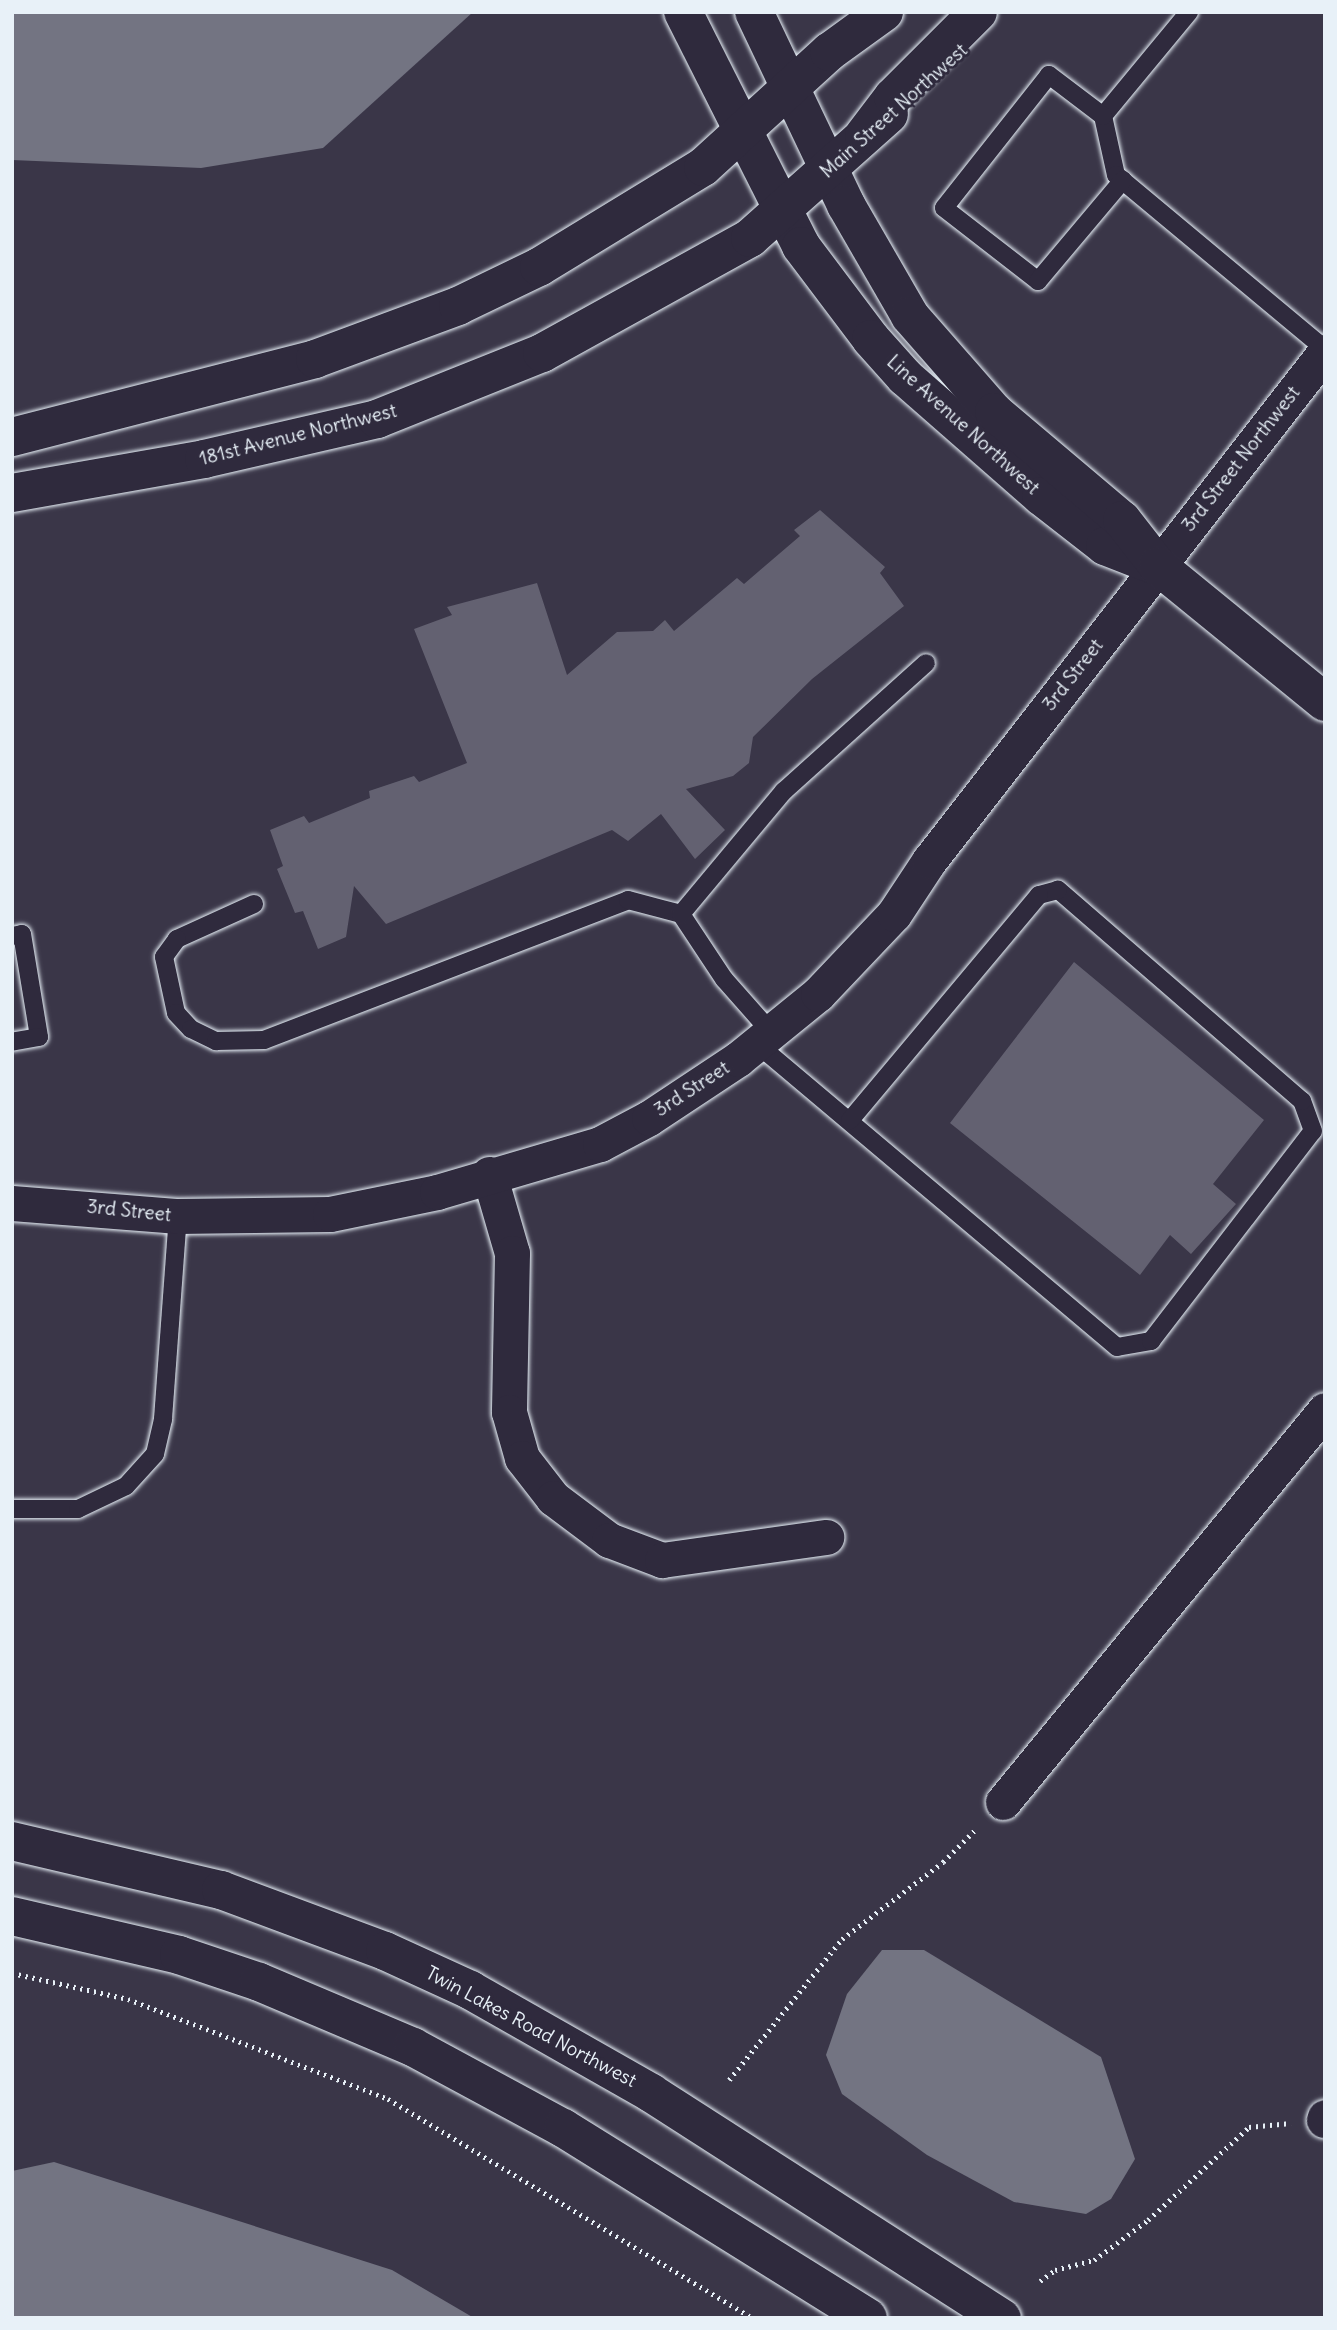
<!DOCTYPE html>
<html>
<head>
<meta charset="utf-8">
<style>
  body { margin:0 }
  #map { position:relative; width:1337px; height:2330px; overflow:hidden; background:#3a3648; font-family:Delius,sans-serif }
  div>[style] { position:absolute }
  .water>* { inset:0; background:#737482 }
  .building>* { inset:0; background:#636171 }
  .path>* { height:4.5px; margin-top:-2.25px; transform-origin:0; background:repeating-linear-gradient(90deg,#e8f1f8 0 2px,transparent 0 7px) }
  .roads { filter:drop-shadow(0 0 2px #e8f1f8) drop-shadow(0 0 2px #e8f1f8) }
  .service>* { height:18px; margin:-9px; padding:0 9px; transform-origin:9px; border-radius:9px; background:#2f2a3d }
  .minor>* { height:35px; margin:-17.5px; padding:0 17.5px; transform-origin:17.5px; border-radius:17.5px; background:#2f2a3d }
  .tertiary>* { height:38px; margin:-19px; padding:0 19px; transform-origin:19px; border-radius:19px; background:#2f2a3d }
  .secondary>* { height:38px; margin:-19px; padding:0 19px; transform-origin:19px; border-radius:19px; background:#2f2a3d }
  .motorway>* { height:38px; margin:-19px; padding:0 19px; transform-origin:19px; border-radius:19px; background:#2f2a3d }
  span { translate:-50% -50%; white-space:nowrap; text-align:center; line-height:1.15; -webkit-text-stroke:6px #2f2a3d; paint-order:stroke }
  .street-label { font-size:19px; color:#e8f1f8 }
  .frame { position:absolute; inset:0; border:14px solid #e8f1f8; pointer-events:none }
</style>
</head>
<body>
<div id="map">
  <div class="water">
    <div style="clip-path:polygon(12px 12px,473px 12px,323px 148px,201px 168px,12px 160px)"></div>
    <div style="clip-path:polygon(882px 1950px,924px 1950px,1101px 2057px,1135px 2159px,1111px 2199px,1086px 2214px,1014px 2202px,927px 2155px,842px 2094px,826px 2055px,847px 1994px)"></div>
    <div style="clip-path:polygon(54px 2162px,392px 2270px,474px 2318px,12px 2318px,12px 2171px)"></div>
  </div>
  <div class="building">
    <div style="clip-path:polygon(820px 510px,885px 567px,880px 573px,904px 606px,812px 679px,753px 737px,749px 763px,733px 776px,686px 789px,725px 830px,695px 859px,661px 814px,628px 841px,612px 830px,386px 924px,354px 886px,346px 937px,318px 949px,303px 911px,295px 913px,277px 869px,283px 866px,270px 830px,304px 816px,309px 823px,370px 798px,369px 791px,414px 776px,419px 782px,467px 763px,414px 629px,452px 615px,447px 607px,537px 583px,567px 675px,617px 632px,653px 631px,665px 620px,674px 631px,737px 578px,744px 584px,800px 536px,794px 530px)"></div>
    <div style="clip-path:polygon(1074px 962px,1264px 1120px,1213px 1184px,1236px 1204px,1191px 1254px,1170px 1235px,1140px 1275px,950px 1123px)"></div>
  </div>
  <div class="path">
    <div style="left:12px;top:1973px;width:119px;rotate:12.6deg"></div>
    <div style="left:128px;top:1999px;width:279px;rotate:21deg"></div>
    <div style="left:388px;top:2099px;width:425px;rotate:31deg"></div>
    <div style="left:729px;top:2080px;width:181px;rotate:-51.3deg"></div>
    <div style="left:842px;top:1939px;width:127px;rotate:-37.3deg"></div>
    <div style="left:943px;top:1862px;width:49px;rotate:-45deg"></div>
    <div style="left:1040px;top:2281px;width:19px;rotate:-36deg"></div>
    <div style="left:1055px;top:2270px;width:40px;rotate:-14.4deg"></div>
    <div style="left:1094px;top:2260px;width:67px;rotate:-36.5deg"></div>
    <div style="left:1148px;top:2220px;width:137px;rotate:-42.6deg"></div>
    <div style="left:1249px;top:2127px;width:42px;rotate:-5.4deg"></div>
  </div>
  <div class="roads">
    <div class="service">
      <div style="left:1189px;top:12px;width:135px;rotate:129.6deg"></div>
      <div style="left:1103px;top:116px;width:60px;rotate:77.6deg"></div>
      <div style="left:1116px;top:175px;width:272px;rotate:39.8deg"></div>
      <div style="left:1103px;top:116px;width:68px;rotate:-142.8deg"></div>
      <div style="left:1049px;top:75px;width:169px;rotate:128.3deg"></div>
      <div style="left:944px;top:208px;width:119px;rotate:37.8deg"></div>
      <div style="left:1038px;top:281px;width:132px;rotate:-49.9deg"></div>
      <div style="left:254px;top:904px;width:85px;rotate:155.6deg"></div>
      <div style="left:177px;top:939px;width:22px;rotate:126deg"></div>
      <div style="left:164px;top:957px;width:57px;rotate:77.9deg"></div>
      <div style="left:176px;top:1013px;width:22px;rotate:47deg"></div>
      <div style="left:191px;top:1029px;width:28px;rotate:26deg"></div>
      <div style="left:216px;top:1041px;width:48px;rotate:-1.2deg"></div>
      <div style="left:264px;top:1040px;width:390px;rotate:-21deg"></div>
      <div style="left:628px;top:900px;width:55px;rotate:14.8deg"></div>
      <div style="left:12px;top:936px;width:10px;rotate:-11deg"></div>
      <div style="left:22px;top:934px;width:104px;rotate:80.6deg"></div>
      <div style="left:39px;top:1037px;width:27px;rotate:170deg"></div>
      <div style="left:770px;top:1031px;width:69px;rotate:-131.5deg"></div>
      <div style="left:724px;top:979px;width:78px;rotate:-123.5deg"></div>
      <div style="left:681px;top:914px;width:160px;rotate:-50.1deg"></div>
      <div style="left:784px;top:791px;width:191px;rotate:-42deg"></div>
      <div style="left:756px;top:1043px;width:472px;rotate:40.1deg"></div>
      <div style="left:1117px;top:1347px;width:35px;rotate:-10deg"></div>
      <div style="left:1151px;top:1341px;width:265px;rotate:-52.4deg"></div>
      <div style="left:1313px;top:1131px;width:32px;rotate:-110deg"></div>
      <div style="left:1302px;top:1101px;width:323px;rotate:-139.1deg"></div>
      <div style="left:1058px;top:890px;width:20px;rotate:165deg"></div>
      <div style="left:1039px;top:895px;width:294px;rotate:130deg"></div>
      <div style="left:12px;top:1509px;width:66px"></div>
      <div style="left:78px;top:1509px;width:53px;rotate:-25.6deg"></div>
      <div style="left:126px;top:1486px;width:43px;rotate:-47.8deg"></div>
      <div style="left:155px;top:1454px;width:36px;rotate:-77deg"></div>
      <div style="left:163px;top:1419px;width:204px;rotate:-85.8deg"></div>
    </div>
    <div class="minor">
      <div style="left:489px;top:1174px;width:82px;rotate:73.8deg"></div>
      <div style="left:512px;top:1253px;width:159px;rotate:91.1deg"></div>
      <div style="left:509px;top:1412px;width:48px;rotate:74.2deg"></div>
      <div style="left:522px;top:1458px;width:51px;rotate:52.2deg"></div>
      <div style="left:553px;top:1498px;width:70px;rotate:36.9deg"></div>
      <div style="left:609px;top:1540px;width:57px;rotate:20.7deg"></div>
      <div style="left:662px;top:1560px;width:166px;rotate:-8deg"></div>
      <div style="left:12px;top:1203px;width:167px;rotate:4.5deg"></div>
      <div style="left:178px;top:1216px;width:152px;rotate:-0.8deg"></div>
      <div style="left:330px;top:1214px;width:109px;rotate:-11.6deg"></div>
      <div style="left:437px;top:1192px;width:170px;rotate:-16.4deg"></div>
      <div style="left:600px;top:1144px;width:55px;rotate:-28deg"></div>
      <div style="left:649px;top:1118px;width:107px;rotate:-33.5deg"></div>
      <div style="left:738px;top:1059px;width:103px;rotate:-39.1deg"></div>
      <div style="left:818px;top:994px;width:110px;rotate:-46.5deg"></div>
      <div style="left:894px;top:914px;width:64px;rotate:-56.6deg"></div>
      <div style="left:929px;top:861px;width:645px;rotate:-52.12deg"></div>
      <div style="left:1003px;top:1802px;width:507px;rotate:-50.6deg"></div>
      <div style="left:1324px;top:2120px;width:3px;rotate:-72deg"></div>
    </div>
    <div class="tertiary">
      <div style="left:683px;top:12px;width:262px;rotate:63.2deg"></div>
      <div style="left:801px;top:246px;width:116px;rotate:53deg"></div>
      <div style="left:871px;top:339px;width:51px;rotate:48.2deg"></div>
      <div style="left:905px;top:377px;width:181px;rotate:41.2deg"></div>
      <div style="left:1041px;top:496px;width:81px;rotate:38deg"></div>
      <div style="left:1105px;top:546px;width:55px;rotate:21.4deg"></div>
      <div style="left:754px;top:12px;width:214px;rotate:64.5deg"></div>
      <div style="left:846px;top:205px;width:128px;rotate:60deg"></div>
      <div style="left:910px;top:316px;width:128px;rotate:48.8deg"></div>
      <div style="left:994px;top:412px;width:167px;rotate:40.2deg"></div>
      <div style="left:1122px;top:520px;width:58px;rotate:52deg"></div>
      <div style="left:1158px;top:566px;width:215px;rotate:39.2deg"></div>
    </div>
    <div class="secondary">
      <div style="left:12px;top:437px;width:313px;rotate:-14.4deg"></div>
      <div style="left:315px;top:359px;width:153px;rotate:-20.3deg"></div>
      <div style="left:458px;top:306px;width:90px;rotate:-25.7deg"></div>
      <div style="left:539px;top:267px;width:192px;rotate:-31.4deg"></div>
      <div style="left:703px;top:167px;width:171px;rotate:-42.4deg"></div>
      <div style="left:829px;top:52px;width:68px;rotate:-36deg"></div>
      <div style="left:12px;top:493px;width:195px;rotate:-10deg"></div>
      <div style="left:204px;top:459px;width:178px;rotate:-13deg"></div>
      <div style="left:377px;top:419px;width:178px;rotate:-21.8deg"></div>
      <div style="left:542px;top:353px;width:238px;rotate:-28.9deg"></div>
      <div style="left:750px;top:238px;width:186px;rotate:-41.7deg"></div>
      <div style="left:12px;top:1841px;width:215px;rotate:13.2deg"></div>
      <div style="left:221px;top:1890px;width:175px;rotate:20.4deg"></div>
      <div style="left:385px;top:1951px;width:94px;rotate:24.6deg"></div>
      <div style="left:470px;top:1990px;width:208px;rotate:29.6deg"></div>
      <div style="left:651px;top:2093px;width:417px;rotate:32.7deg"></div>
      <div style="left:12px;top:1916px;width:171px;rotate:13.1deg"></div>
      <div style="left:179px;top:1955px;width:84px;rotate:18.6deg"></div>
      <div style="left:259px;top:1982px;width:167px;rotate:22.9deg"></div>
      <div style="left:413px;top:2047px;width:170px;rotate:28.4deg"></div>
      <div style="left:563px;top:2128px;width:359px;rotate:31.9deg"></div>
    </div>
    <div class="motorway">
      <div style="left:864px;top:135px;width:48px;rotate:-52.7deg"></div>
      <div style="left:893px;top:97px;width:120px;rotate:-45deg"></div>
    </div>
  </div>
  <div class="street-label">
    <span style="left:894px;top:111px;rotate:-42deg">Main Street Northwest</span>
    <span style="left:963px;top:425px;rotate:42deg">Line Avenue Northwest</span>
    <span style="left:298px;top:435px;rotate:-14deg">181st Avenue Northwest</span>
    <span style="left:1241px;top:459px;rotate:-52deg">3rd Street Northwest</span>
    <span style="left:1073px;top:675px;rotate:-52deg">3rd Street</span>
    <span style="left:692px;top:1089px;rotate:-33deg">3rd Street</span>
    <span style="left:129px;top:1211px;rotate:6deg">3rd Street</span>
    <span style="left:531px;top:2027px;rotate:28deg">Twin Lakes Road Northwest</span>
  </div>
  <div class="frame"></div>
</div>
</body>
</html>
